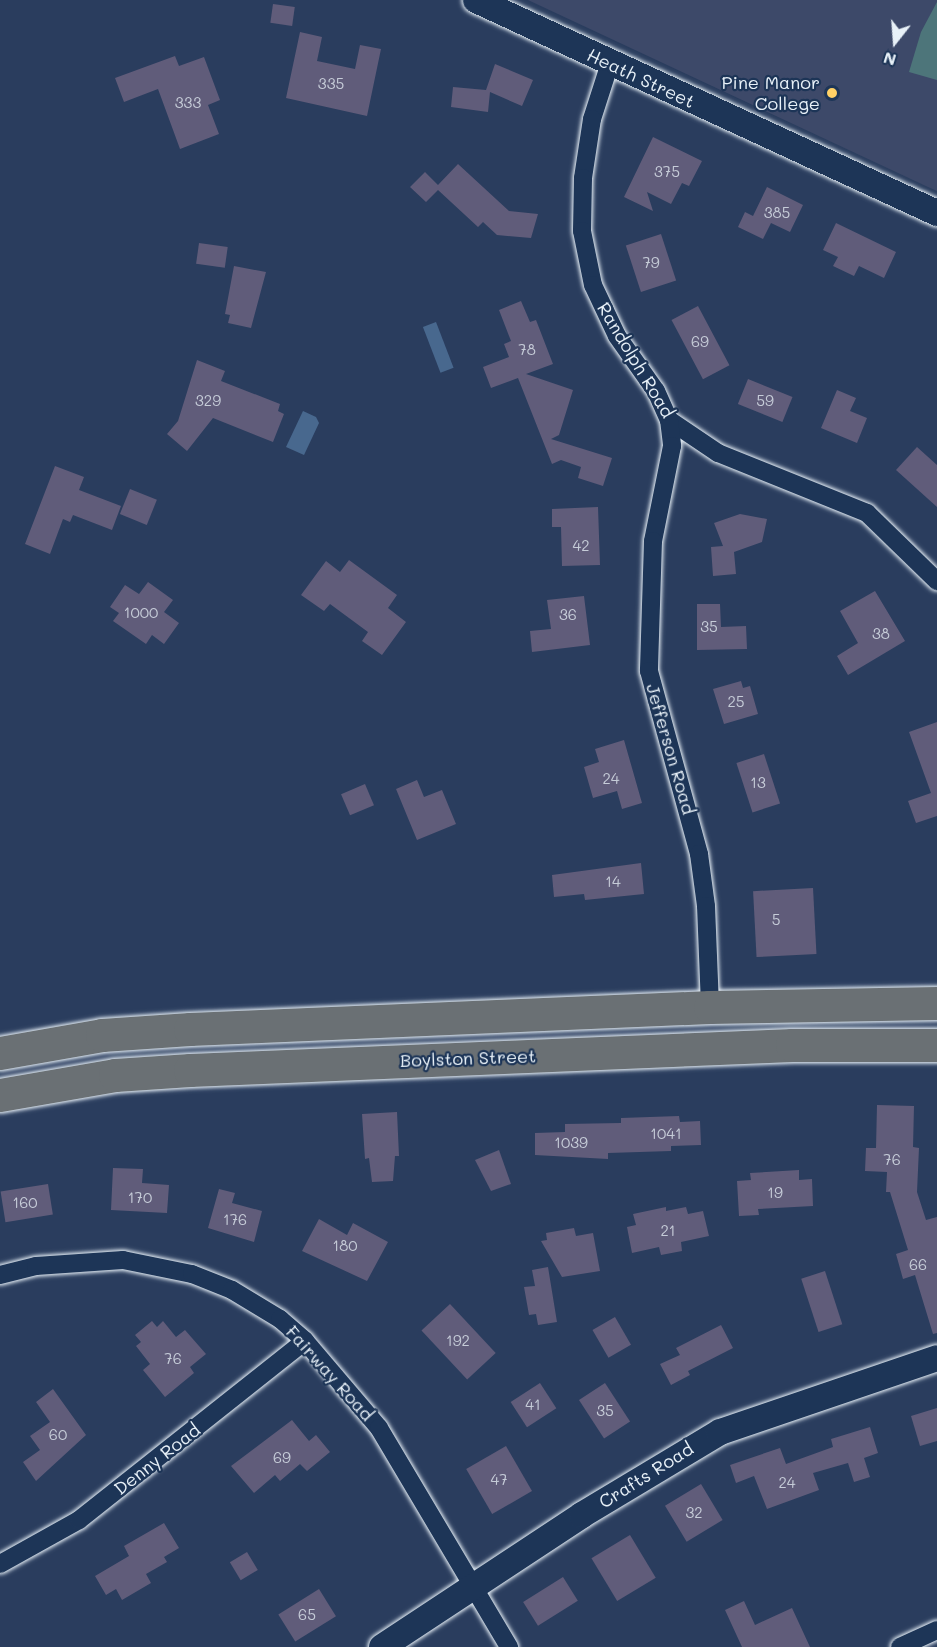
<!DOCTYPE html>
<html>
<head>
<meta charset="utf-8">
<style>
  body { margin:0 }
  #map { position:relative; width:937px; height:1647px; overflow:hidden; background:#2a3d5e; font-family:Mali,sans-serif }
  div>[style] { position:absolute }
  .built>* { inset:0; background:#3d4969 }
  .green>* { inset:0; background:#4d757a }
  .water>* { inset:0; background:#48688e; transform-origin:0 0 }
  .building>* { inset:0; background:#605c7a; transform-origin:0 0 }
  .roads { filter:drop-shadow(0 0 2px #e8f1f8) drop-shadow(0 0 2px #e8f1f8) }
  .street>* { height:18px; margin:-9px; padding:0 9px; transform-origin:9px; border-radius:9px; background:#1d3557 }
  .secondary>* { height:26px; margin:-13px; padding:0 13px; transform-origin:13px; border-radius:13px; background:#1d3557 }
  .highway>* { height:33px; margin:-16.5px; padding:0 16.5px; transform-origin:16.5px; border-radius:16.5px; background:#6a7074 }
  .dots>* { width:16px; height:16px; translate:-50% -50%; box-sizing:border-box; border:3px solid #1d3557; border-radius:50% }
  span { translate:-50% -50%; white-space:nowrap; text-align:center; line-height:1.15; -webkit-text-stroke:4.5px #1d3557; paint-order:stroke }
  .number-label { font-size:15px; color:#c6ccd8 }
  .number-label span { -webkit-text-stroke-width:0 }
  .street-label { font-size:18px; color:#e8f1f8 }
  .poi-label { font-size:18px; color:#e8f1f8 }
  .right { translate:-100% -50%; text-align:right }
  .north { position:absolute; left:865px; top:12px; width:60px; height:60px; -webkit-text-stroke:4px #1d3557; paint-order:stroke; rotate:197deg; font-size:16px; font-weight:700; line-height:24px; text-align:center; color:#e8f1f8 }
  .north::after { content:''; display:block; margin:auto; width:21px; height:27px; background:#e8f1f8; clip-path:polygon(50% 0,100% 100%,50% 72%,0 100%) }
</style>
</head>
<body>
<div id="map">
  <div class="built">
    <div style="clip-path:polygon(528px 0,937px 0,937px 191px,928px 187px)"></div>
  </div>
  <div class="green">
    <div style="clip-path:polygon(937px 2px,937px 80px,909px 72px,921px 32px)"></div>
  </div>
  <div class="water">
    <div style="left:436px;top:322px;width:49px;height:14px;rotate:69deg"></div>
    <div style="clip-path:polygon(303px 411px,316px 417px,319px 423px,304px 455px,286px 447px)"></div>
  </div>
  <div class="building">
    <div style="left:273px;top:4px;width:22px;height:19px;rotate:8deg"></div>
    <div style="clip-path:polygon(300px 32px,322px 37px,317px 61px,355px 69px,360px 45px,381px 49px,367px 116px,286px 98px)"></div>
    <div style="clip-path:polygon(175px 56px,179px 66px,204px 57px,220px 100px,208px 105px,219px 134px,180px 149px,158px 89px,124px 102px,115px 78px)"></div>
    <div style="clip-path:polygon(495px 64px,533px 80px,522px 106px,490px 92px,488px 112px,451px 107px,453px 87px,486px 90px)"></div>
    <div style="clip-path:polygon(653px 137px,702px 161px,689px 186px,682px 183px,671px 204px,647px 192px,653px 211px,624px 197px)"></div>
    <div style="clip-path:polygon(458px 164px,509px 211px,538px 214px,531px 238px,497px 235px,483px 222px,478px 227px,438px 190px,426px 202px,410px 187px,425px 172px,438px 185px)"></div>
    <div style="clip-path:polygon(767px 187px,803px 205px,790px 232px,771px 223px,763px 239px,738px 227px,745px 212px,753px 216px)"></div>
    <div style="clip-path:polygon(836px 223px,896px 252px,884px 278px,859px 266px,854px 276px,833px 266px,838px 257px,823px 250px)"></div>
    <div style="left:661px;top:234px;width:49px;height:37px;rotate:72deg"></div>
    <div style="left:199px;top:243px;width:29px;height:21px;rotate:8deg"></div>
    <div style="clip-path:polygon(234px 266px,266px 272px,251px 328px,228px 323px,230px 315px,225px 314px)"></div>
    <div style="clip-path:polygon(521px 301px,530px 322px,536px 320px,553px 364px,526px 374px,573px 390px,559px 435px,551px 439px,612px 458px,603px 486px,578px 478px,581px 467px,561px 460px,552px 464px,518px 378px,491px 388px,483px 367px,509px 357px,504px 344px,511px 341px,499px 310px)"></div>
    <div style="left:698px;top:306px;width:67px;height:30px;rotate:62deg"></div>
    <div style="clip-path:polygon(197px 360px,225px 371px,221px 381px,280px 404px,278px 411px,284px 414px,273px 442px,213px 418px,187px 451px,167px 434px,178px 421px)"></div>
    <div style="left:748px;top:379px;width:48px;height:27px;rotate:22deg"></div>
    <div style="clip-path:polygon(837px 390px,856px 398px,850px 411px,867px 418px,857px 443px,821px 428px)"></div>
    <div style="clip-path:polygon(917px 447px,937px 465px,937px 507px,896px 470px)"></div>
    <div style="clip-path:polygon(55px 466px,84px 477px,79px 490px,121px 506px,112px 530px,73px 515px,70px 522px,63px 519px,50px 554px,25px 544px)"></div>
    <div style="left:130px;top:489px;width:29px;height:27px;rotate:22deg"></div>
    <div style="clip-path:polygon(598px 507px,600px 565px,562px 566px,561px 527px,552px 527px,552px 509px)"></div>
    <div style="clip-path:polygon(740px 514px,767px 519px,762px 542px,734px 552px,736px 574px,713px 576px,711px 547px,723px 546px,714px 523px)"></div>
    <div style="clip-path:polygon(349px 560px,397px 595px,388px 608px,406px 622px,382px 655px,362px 641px,368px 632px,330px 604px,324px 611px,301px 595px,326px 561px,340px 572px)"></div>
    <div style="clip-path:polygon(148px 582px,173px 600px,164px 612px,179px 623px,164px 644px,152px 635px,146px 644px,113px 621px,119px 613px,110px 607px,125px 585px,139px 594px)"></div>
    <div style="clip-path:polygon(875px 591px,905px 641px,848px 675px,837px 656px,858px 643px,840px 611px)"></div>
    <div style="clip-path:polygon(584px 596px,590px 645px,532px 652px,530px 631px,551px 629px,547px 600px)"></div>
    <div style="clip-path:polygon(697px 604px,720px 604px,721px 627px,746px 626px,747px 649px,697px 650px)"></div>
    <div style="clip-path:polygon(741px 681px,743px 688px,750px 686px,758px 714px,724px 724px,713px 689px)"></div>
    <div style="clip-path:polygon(937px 722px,937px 816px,916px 823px,908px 801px,931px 793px,909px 732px)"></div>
    <div style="clip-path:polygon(624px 740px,642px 803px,622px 809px,617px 791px,593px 798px,584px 767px,599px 762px,595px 749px)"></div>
    <div style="left:764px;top:754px;width:52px;height:29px;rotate:72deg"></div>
    <div style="clip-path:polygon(417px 780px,424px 797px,442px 790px,456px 824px,417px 840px,396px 789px)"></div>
    <div style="left:365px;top:784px;width:23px;height:26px;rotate:67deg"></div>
    <div style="clip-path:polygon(641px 863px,644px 894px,585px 900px,584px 894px,554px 897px,552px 875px)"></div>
    <div style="left:813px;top:888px;width:66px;height:60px;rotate:87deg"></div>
    <div style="clip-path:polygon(877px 1105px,914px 1106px,913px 1147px,919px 1148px,917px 1192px,926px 1220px,937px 1217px,937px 1333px,933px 1334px,915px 1275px,903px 1279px,896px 1254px,908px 1250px,890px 1192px,886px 1192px,887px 1172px,865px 1171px,866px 1148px,876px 1148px)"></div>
    <div style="clip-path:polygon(397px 1112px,399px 1156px,395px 1156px,393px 1181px,372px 1182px,369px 1158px,365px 1159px,362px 1114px)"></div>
    <div style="clip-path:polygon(679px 1116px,680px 1122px,700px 1121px,701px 1145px,671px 1146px,671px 1151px,608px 1153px,608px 1159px,535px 1155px,535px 1133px,565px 1132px,565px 1124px,621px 1123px,621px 1118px)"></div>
    <div style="clip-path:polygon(499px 1150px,511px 1184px,491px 1191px,475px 1160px)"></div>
    <div style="clip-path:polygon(113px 1168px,143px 1169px,142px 1183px,169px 1185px,167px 1213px,111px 1210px)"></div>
    <div style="clip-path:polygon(799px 1170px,799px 1180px,812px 1179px,813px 1206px,758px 1209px,759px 1215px,739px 1216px,737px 1181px,751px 1180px,750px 1173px)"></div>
    <div style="left:48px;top:1184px;width:31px;height:48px;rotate:81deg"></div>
    <div style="clip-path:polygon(219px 1189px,235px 1193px,232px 1203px,262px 1211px,254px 1242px,208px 1228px)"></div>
    <div style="clip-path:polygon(666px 1207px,666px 1211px,686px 1207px,688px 1214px,703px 1211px,709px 1236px,681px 1242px,682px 1251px,661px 1255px,659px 1247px,632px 1253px,627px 1227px,636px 1225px,633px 1214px)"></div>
    <div style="clip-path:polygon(319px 1219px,347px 1235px,353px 1223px,388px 1242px,367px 1281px,302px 1251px)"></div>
    <div style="clip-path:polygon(574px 1228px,576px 1236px,593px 1233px,600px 1271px,562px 1277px,541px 1241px,547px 1240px,546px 1233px)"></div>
    <div style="clip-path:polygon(548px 1267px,557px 1322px,538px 1325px,536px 1314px,529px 1315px,524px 1287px,535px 1286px,532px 1270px)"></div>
    <div style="left:825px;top:1271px;width:56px;height:25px;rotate:72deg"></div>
    <div style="left:450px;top:1304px;width:67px;height:39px;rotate:47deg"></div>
    <div style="left:615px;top:1317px;width:32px;height:26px;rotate:60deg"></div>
    <div style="clip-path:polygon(152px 1321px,157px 1327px,163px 1321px,176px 1337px,185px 1330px,206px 1354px,190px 1367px,194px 1373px,165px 1397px,143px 1370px,150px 1364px,136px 1346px,141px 1342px,135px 1335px)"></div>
    <div style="clip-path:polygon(721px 1325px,733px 1348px,688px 1371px,690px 1375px,671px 1385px,660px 1364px,680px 1355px,676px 1348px)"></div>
    <div style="left:540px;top:1383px;width:30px;height:35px;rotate:57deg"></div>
    <div style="left:605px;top:1383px;width:46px;height:31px;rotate:57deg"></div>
    <div style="clip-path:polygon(53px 1389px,86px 1435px,36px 1481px,23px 1462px,40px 1450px,30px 1436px,50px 1422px,36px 1402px)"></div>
    <div style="clip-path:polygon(937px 1408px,937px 1441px,920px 1446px,911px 1416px)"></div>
    <div style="clip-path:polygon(292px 1420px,309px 1441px,316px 1435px,330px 1452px,307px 1471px,300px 1464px,280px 1481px,275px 1475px,254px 1493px,231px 1466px)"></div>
    <div style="clip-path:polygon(870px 1427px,878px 1453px,864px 1458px,870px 1477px,854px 1482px,848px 1463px,813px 1473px,819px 1490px,767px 1509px,754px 1476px,736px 1483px,730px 1465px,780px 1448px,786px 1464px,833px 1447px,831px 1439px)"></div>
    <div style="left:506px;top:1446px;width:52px;height:46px;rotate:60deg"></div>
    <div style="left:701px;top:1484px;width:42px;height:42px;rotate:59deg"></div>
    <div style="clip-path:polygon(164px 1523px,179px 1548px,164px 1557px,167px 1562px,146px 1574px,151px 1583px,122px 1600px,116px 1589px,106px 1595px,95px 1576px,129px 1556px,124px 1546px)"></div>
    <div style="left:630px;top:1535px;width:50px;height:45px;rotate:59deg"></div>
    <div style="left:247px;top:1552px;width:21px;height:20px;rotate:59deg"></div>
    <div style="left:563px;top:1577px;width:28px;height:47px;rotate:58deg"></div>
    <div style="left:319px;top:1589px;width:32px;height:48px;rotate:58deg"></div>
    <div style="clip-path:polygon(744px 1601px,755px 1625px,792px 1608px,810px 1647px,742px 1647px,725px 1610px)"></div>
  </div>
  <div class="roads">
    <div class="street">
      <div style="left:610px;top:63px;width:59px;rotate:107.8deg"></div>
      <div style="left:592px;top:119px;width:60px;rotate:98.7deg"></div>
      <div style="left:583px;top:178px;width:53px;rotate:91.1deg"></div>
      <div style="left:582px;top:231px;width:55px;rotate:78.5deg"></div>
      <div style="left:593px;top:285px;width:56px;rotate:64.8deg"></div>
      <div style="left:617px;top:336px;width:67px;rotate:54.7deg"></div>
      <div style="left:656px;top:391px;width:32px;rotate:66deg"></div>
      <div style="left:669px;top:420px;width:59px;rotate:34deg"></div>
      <div style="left:718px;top:453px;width:161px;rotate:21.9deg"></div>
      <div style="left:867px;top:513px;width:98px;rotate:44.2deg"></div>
      <div style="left:669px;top:420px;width:26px;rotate:83deg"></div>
      <div style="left:672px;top:446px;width:97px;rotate:101.3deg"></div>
      <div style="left:653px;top:541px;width:130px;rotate:91.8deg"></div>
      <div style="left:649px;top:671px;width:190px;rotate:74.7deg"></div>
      <div style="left:699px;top:854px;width:52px;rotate:82.3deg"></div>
      <div style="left:706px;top:906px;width:101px;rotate:87.7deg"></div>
      <div style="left:0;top:1275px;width:37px;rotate:-14deg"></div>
      <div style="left:36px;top:1266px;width:87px;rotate:-3.9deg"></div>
      <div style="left:123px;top:1260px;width:70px;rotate:11.5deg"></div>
      <div style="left:192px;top:1274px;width:43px;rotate:21.8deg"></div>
      <div style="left:232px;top:1290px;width:56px;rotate:31.1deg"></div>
      <div style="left:280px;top:1319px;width:33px;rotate:41deg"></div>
      <div style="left:305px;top:1341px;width:114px;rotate:49.6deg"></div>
      <div style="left:379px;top:1428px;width:255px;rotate:59.3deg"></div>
      <div style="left:0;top:1564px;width:90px;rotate:-29.1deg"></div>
      <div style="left:79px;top:1520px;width:288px;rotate:-38.4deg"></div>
      <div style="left:900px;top:1647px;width:41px;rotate:-24.7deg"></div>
    </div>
    <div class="secondary">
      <div style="left:476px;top:0;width:508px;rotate:24.8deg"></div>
      <div style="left:382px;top:1647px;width:240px;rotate:-33.4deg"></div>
      <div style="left:582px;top:1515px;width:161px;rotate:-31deg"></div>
      <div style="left:720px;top:1432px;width:229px;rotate:-18.8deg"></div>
    </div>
    <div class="highway">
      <div style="left:0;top:1053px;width:104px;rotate:-10deg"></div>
      <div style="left:102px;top:1035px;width:88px;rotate:-3.9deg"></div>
      <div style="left:190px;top:1029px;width:520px;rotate:-2.42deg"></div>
      <div style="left:710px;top:1007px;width:227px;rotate:-1deg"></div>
      <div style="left:0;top:1095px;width:117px;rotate:-9.9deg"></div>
      <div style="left:115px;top:1075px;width:75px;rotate:-3.8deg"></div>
      <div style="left:190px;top:1070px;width:603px;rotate:-2.38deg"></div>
      <div style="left:792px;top:1045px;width:145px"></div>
    </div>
  </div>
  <div class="dots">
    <div style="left:832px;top:93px;background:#ffd166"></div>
  </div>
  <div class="number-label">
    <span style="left:331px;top:84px">335</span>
    <span style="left:188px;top:103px">333</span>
    <span style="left:667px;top:172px">375</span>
    <span style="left:777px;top:213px">385</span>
    <span style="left:651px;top:263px">79</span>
    <span style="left:700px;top:342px">69</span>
    <span style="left:527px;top:350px">78</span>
    <span style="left:208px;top:401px">329</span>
    <span style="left:765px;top:401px">59</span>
    <span style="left:581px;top:546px">42</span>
    <span style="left:141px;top:613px">1000</span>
    <span style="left:568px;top:615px">36</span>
    <span style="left:709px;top:627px">35</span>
    <span style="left:881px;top:634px">38</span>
    <span style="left:736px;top:702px">25</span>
    <span style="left:611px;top:779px">24</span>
    <span style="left:758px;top:783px">13</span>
    <span style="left:613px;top:882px">14</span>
    <span style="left:776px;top:920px">5</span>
    <span style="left:666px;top:1134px">1041</span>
    <span style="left:571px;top:1143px">1039</span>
    <span style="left:892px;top:1160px">76</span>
    <span style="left:775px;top:1193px">19</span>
    <span style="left:140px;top:1198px">170</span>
    <span style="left:25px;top:1203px">160</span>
    <span style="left:235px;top:1220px">176</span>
    <span style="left:668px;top:1231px">21</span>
    <span style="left:345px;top:1246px">180</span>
    <span style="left:918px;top:1265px">66</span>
    <span style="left:458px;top:1341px">192</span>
    <span style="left:173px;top:1359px">76</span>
    <span style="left:533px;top:1405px">41</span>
    <span style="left:605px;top:1411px">35</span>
    <span style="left:58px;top:1435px">60</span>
    <span style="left:282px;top:1458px">69</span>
    <span style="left:499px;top:1480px">47</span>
    <span style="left:787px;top:1483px">24</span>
    <span style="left:694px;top:1513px">32</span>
    <span style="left:307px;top:1615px">65</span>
  </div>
  <div class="street-label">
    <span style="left:641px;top:78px;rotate:25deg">Heath Street</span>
    <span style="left:636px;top:360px;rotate:59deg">Randolph Road</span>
    <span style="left:671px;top:749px;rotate:74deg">Jefferson Road</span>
    <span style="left:468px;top:1058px;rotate:-2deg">Boylston Street</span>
    <span style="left:330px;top:1373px;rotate:48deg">Fairway Road</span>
    <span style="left:157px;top:1459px;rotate:-38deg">Denny Road</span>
    <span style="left:646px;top:1475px;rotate:-32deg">Crafts Road</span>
  </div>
  <div class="poi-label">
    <span class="right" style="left:820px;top:93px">Pine Manor<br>College</span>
  </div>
  <div class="north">N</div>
</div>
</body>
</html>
